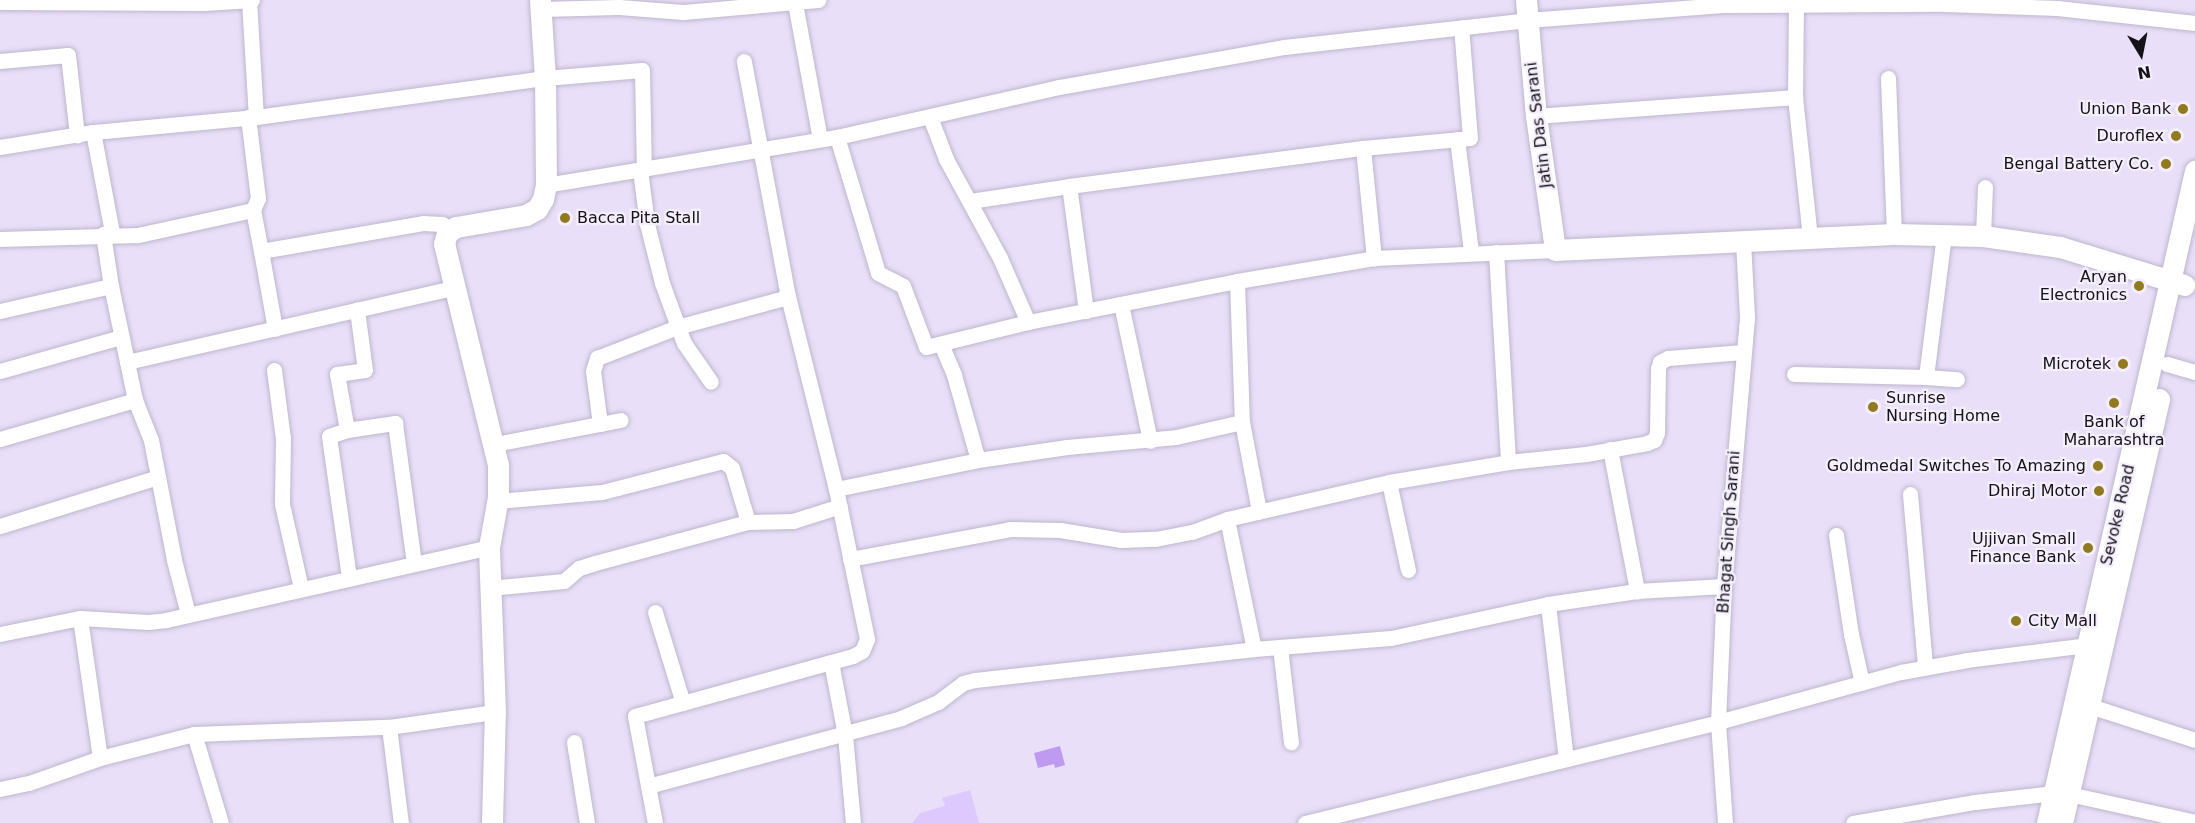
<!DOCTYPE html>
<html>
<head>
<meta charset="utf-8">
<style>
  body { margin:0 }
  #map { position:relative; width:2195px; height:823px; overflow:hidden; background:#e9dff8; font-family:"DejaVu Sans",sans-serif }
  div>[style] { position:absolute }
  .green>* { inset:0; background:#dec9fe }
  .water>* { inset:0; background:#bf9af1 }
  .roads { filter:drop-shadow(0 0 2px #bfb6ce) drop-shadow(0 0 2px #bfb6ce) }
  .street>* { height:15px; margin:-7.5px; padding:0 7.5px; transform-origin:7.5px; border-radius:7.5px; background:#fff }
  .secondary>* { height:21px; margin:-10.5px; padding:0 10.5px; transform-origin:10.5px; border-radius:10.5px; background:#fff }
  .dots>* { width:16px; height:16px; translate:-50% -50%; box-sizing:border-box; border:3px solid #f4eefd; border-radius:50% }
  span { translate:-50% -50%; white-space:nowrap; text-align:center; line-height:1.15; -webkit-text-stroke:4.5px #f4eefd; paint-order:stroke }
  .poi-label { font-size:16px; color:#141119 }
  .right { translate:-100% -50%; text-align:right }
  .left { translate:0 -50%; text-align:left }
  .street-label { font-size:16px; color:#141119 }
  .north { position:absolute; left:2111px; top:24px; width:60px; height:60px; -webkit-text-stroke:4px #f4eefd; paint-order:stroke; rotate:170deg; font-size:16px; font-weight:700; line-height:24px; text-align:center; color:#141119 }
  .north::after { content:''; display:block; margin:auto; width:21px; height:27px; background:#141119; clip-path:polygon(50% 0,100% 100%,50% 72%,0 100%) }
</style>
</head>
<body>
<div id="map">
  <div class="green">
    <div style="clip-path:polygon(970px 790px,979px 823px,912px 823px,920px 813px,945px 806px,942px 798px)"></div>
  </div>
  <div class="water">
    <div style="clip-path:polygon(1060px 746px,1065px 765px,1055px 768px,1054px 764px,1038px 768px,1034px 753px)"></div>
  </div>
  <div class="roads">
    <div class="street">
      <div style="left:249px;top:0;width:117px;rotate:86.6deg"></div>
      <div style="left:0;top:2px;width:204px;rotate:0.3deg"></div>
      <div style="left:204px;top:3px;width:48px;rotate:-3.6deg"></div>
      <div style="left:795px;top:3px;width:138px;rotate:79.6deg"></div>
      <div style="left:1796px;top:4px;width:93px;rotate:90.6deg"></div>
      <div style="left:1795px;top:97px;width:142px;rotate:83.9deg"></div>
      <div style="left:541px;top:9px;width:78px;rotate:-1.5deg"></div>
      <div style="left:619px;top:7px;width:64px;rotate:4.5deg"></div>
      <div style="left:683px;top:12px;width:136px;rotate:-5.1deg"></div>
      <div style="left:0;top:61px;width:68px;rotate:-5deg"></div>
      <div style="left:68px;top:55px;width:81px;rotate:83.6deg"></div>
      <div style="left:1888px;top:78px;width:156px;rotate:87.8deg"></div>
      <div style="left:1536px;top:116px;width:260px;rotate:-4.2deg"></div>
      <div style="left:248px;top:117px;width:82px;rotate:83deg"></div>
      <div style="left:258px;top:198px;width:13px;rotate:113deg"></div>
      <div style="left:253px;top:210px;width:42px;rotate:79deg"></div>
      <div style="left:261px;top:251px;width:164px;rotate:-9.8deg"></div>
      <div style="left:423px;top:223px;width:19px;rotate:3deg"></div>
      <div style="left:442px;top:224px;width:10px;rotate:29deg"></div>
      <div style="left:930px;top:117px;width:45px;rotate:69.1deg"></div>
      <div style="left:946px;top:159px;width:113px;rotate:61.4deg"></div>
      <div style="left:1000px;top:258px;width:70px;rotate:66.4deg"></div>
      <div style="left:93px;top:132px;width:103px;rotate:79.3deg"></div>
      <div style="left:837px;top:137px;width:142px;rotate:73.2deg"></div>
      <div style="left:878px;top:273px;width:28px;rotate:27deg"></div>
      <div style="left:903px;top:286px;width:65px;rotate:69.3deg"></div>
      <div style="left:926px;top:347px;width:105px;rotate:-13.8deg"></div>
      <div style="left:1028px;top:322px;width:213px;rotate:-11.1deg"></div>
      <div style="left:1237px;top:281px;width:139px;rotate:-9.5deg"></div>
      <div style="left:1374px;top:258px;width:181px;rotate:-2.5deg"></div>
      <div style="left:1457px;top:139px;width:114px;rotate:82.9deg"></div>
      <div style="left:0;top:147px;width:94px;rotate:-9.2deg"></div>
      <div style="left:93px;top:132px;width:164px;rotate:-5.3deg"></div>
      <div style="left:256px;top:117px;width:292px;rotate:-7.7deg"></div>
      <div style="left:545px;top:78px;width:97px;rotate:-4.7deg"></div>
      <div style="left:642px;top:70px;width:100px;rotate:88.9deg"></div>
      <div style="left:1363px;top:148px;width:111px;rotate:84.3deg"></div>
      <div style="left:640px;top:170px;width:54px;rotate:82.6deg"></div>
      <div style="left:647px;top:224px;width:61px;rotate:75.7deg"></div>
      <div style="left:662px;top:283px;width:64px;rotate:69.9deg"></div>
      <div style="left:684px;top:343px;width:47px;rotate:55.3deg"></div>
      <div style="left:546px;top:185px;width:295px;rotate:-9.4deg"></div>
      <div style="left:837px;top:137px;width:228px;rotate:-12.7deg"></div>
      <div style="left:1059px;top:87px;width:229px;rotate:-10.1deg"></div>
      <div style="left:1284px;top:47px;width:245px;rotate:-6.3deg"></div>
      <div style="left:1528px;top:20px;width:195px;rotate:-4.4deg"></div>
      <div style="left:1722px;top:5px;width:223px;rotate:-0.3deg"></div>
      <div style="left:1945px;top:4px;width:112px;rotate:2deg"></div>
      <div style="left:2057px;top:8px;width:139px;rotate:6.2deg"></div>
      <div style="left:970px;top:201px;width:100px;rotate:-8.6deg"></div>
      <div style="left:103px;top:234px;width:53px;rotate:81.3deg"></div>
      <div style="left:111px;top:286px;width:116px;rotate:78.1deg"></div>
      <div style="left:135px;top:400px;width:43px;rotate:68.2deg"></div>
      <div style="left:151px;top:440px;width:122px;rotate:79.1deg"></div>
      <div style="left:174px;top:560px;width:56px;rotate:75.5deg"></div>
      <div style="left:1983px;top:236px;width:49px;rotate:-87.7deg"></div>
      <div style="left:0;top:239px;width:138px;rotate:-1.7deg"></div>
      <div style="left:138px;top:235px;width:118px;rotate:-12.3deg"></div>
      <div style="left:261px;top:251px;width:79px;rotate:79.8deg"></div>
      <div style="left:1496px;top:252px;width:210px;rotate:86.7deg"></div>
      <div style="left:1237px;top:281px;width:141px;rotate:88deg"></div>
      <div style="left:1242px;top:422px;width:91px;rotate:79.2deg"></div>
      <div style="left:1121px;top:304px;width:140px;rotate:78deg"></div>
      <div style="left:0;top:311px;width:114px;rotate:-12.7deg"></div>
      <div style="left:1086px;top:311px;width:126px;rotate:-97.7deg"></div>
      <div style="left:1069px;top:186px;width:296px;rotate:-7.4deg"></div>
      <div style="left:1363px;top:148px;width:107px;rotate:-5.3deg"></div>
      <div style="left:1470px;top:138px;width:111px;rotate:-94.6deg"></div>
      <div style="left:941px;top:344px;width:34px;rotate:67deg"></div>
      <div style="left:954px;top:375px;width:88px;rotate:74.2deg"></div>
      <div style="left:127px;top:362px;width:335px;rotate:-12.8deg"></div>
      <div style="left:2167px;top:364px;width:29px;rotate:16deg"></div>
      <div style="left:274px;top:370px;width:69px;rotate:82.5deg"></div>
      <div style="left:283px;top:438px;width:66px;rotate:90.9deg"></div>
      <div style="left:282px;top:504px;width:86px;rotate:77.3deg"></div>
      <div style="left:0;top:371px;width:126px;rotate:-15.7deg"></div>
      <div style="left:1794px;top:374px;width:132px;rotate:1.3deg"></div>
      <div style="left:1926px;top:377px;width:143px;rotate:-82.8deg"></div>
      <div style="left:1926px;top:377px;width:31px;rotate:4deg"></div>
      <div style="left:600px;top:424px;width:21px;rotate:-11deg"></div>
      <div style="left:347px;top:430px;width:57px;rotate:-100.1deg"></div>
      <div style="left:337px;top:374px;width:28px;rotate:-8deg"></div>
      <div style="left:365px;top:370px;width:61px;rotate:-97.6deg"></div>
      <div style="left:0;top:439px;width:141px;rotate:-16.1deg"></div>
      <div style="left:495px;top:444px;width:107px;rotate:-10.8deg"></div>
      <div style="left:600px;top:424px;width:53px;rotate:-97.5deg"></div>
      <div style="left:593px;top:371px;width:14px;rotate:-73deg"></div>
      <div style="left:597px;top:358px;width:86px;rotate:-21.2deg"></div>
      <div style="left:677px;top:327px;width:115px;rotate:-15.1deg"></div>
      <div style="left:1610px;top:449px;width:145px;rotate:79.2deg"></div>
      <div style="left:1389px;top:482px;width:90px;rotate:77.8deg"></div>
      <div style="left:836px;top:489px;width:145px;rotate:-11.5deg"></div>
      <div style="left:978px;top:460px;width:90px;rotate:-8.3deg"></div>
      <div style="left:1067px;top:447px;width:109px;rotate:-5.2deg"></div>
      <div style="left:1176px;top:437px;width:68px;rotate:-12.8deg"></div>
      <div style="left:1910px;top:494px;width:174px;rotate:85deg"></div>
      <div style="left:497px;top:501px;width:105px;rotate:-4.9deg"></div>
      <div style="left:602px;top:492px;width:125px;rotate:-14.4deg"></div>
      <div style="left:723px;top:461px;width:11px;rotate:38deg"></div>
      <div style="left:732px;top:468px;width:56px;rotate:73.5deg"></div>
      <div style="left:1227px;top:519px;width:133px;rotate:78.3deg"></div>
      <div style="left:0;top:526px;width:165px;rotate:-17.2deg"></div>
      <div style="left:1836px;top:535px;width:100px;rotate:81.4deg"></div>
      <div style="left:1851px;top:634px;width:50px;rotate:77.3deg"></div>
      <div style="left:850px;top:559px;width:163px;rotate:-10.6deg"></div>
      <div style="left:1010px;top:529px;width:50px;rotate:1.1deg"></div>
      <div style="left:1060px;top:530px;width:62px;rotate:9.3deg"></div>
      <div style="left:1121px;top:540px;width:34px;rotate:-2deg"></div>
      <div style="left:1155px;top:539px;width:38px;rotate:-11deg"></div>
      <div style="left:1192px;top:532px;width:37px;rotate:-20deg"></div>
      <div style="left:1227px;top:519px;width:166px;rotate:-12.9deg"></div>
      <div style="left:1389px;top:482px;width:121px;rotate:-9.5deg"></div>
      <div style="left:1508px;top:462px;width:78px;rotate:-5.9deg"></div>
      <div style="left:1586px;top:454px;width:62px;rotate:-10.2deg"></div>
      <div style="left:1647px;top:443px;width:8px;rotate:-23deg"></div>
      <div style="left:1654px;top:440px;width:8px;rotate:-67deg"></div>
      <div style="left:1657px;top:433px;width:64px;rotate:-89.1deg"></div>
      <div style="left:1658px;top:369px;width:7px;rotate:-74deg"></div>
      <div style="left:1660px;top:362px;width:9px;rotate:-27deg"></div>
      <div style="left:1668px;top:358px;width:75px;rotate:-4.6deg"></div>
      <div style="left:349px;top:577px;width:142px;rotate:-98.1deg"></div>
      <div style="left:329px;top:436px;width:19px;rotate:-18deg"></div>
      <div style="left:347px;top:430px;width:49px;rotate:-8.3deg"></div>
      <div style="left:395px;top:423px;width:141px;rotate:82.3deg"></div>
      <div style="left:489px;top:588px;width:75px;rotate:-5.3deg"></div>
      <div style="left:564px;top:581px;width:20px;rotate:-41deg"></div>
      <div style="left:579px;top:568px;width:17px;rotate:-17deg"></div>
      <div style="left:595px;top:563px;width:158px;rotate:-15deg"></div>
      <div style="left:748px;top:522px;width:45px;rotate:-1.3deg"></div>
      <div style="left:793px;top:521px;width:49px;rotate:-17.7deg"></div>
      <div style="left:1548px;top:604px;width:156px;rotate:83.4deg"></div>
      <div style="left:655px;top:612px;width:95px;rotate:72.9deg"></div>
      <div style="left:80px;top:618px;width:141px;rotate:81.9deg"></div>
      <div style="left:0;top:634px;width:82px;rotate:-11.3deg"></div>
      <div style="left:80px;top:618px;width:68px;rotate:3.4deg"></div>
      <div style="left:148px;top:622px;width:18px;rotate:-6deg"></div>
      <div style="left:166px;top:620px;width:331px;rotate:-12.7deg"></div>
      <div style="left:1280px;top:647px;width:96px;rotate:83.4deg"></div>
      <div style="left:831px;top:662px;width:74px;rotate:79.1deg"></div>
      <div style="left:845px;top:735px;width:88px;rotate:84.8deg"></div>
      <div style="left:2090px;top:706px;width:110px;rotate:17.9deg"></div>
      <div style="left:389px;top:727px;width:97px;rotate:82.9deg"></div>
      <div style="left:194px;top:734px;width:93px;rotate:73.1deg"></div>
      <div style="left:574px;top:742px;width:82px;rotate:80.9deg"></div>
      <div style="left:648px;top:786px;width:262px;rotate:-15deg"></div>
      <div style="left:901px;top:718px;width:40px;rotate:-23.4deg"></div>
      <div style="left:938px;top:702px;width:31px;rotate:-37deg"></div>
      <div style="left:963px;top:683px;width:12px;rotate:-14deg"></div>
      <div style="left:975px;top:680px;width:281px;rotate:-6.3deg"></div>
      <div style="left:1254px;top:649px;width:137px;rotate:-4.6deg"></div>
      <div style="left:1391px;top:638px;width:161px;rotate:-12.2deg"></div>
      <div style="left:1548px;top:604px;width:90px;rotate:-8.3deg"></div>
      <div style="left:1637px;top:591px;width:87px;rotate:-3.3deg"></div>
      <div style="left:0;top:789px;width:30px;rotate:-12deg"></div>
      <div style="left:29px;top:783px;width:75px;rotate:-19.4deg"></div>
      <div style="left:100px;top:758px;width:97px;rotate:-14.3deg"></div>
      <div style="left:194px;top:734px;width:195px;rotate:-2.1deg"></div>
      <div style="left:389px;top:727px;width:107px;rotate:-8.1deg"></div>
      <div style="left:2069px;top:794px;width:129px;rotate:12.5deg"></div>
      <div style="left:655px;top:823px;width:109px;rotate:-100.6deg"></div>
      <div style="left:635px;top:716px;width:226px;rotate:-15.4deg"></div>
      <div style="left:853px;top:656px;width:10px;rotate:-29deg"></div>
      <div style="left:862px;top:651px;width:13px;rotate:-67deg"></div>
      <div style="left:867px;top:639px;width:153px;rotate:-101.7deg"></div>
      <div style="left:836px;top:489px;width:198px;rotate:-104deg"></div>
      <div style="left:788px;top:297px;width:240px;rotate:-100.6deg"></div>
      <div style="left:1305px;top:823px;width:425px;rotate:-13.7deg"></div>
      <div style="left:1718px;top:722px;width:190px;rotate:-15.3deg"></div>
      <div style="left:1901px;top:672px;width:67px;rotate:-10.3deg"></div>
      <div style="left:1967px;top:660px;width:121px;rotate:-7.1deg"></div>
      <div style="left:1725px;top:823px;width:101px;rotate:-94deg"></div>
      <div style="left:1718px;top:722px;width:136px;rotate:-87.5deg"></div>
      <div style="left:1724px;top:586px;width:271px;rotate:-85.1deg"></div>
      <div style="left:1747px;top:316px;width:74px;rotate:-93.1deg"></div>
      <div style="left:1853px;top:823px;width:124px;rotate:-9.8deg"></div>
      <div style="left:1975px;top:802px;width:80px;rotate:-6.5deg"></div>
    </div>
    <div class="secondary">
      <div style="left:1526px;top:0;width:116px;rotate:85.1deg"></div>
      <div style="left:1536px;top:116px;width:135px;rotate:81.9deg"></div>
      <div style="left:1555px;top:250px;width:339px;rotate:-2.7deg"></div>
      <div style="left:1894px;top:234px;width:89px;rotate:1.3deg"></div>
      <div style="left:1983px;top:236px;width:78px;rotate:8.1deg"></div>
      <div style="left:2060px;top:247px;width:130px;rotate:17deg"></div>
      <div style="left:492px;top:823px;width:111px;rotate:-88.5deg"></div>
      <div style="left:495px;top:712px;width:165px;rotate:-92.1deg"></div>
      <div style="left:489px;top:547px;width:51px;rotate:-79.8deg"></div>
      <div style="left:498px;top:497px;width:32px;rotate:-90deg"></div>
      <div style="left:498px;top:465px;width:228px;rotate:-103.7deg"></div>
      <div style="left:444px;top:244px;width:11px;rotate:-75deg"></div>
      <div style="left:447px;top:233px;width:11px;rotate:-34deg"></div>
      <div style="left:456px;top:227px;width:71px;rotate:-9.7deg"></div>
      <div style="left:526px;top:215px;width:13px;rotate:-29deg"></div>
      <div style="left:537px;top:209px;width:12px;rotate:-59deg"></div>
      <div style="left:543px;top:199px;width:14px;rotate:-78deg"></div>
      <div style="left:546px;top:185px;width:107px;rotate:-90.5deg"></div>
      <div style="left:545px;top:78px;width:78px;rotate:-93.7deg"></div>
      <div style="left:2047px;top:823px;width:669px;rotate:-77.21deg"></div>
      <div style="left:2062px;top:823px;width:435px;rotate:-77.1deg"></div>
    </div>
  </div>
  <div class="dots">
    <div style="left:2183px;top:109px;background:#91791f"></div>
    <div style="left:2176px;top:136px;background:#91791f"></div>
    <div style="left:2166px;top:164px;background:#91791f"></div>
    <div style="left:565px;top:218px;background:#91791f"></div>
    <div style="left:2139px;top:286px;background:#91791f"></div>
    <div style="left:2123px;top:364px;background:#91791f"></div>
    <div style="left:2114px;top:403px;background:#91791f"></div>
    <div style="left:1873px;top:407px;background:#91791f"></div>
    <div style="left:2098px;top:466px;background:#91791f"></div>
    <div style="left:2099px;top:491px;background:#91791f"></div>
    <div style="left:2088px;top:548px;background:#91791f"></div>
    <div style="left:2016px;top:621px;background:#91791f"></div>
  </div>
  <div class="poi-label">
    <span class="right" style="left:2171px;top:109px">Union Bank</span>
    <span class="right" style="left:2164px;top:136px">Duroflex</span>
    <span class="right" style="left:2154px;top:164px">Bengal Battery Co.</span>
    <span class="left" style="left:577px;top:218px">Bacca Pita Stall</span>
    <span class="right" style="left:2127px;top:286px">Aryan<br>Electronics</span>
    <span class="right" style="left:2111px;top:364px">Microtek</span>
    <span class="left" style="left:1886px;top:407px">Sunrise<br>Nursing Home</span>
    <span style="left:2114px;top:431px">Bank of<br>Maharashtra</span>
    <span class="right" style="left:2086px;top:466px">Goldmedal Switches To Amazing</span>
    <span class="right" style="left:2087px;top:491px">Dhiraj Motor</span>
    <span class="right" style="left:2076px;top:548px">Ujjivan Small<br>Finance Bank</span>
    <span class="left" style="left:2028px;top:621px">City Mall</span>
  </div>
  <div class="street-label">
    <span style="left:1539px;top:125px;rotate:-97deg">Jatin Das Sarani</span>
    <span style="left:2118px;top:515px;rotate:-77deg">Sevoke Road</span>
    <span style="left:1729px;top:532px;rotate:-86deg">Bhagat Singh Sarani</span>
  </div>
  <div class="north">N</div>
</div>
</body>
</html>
